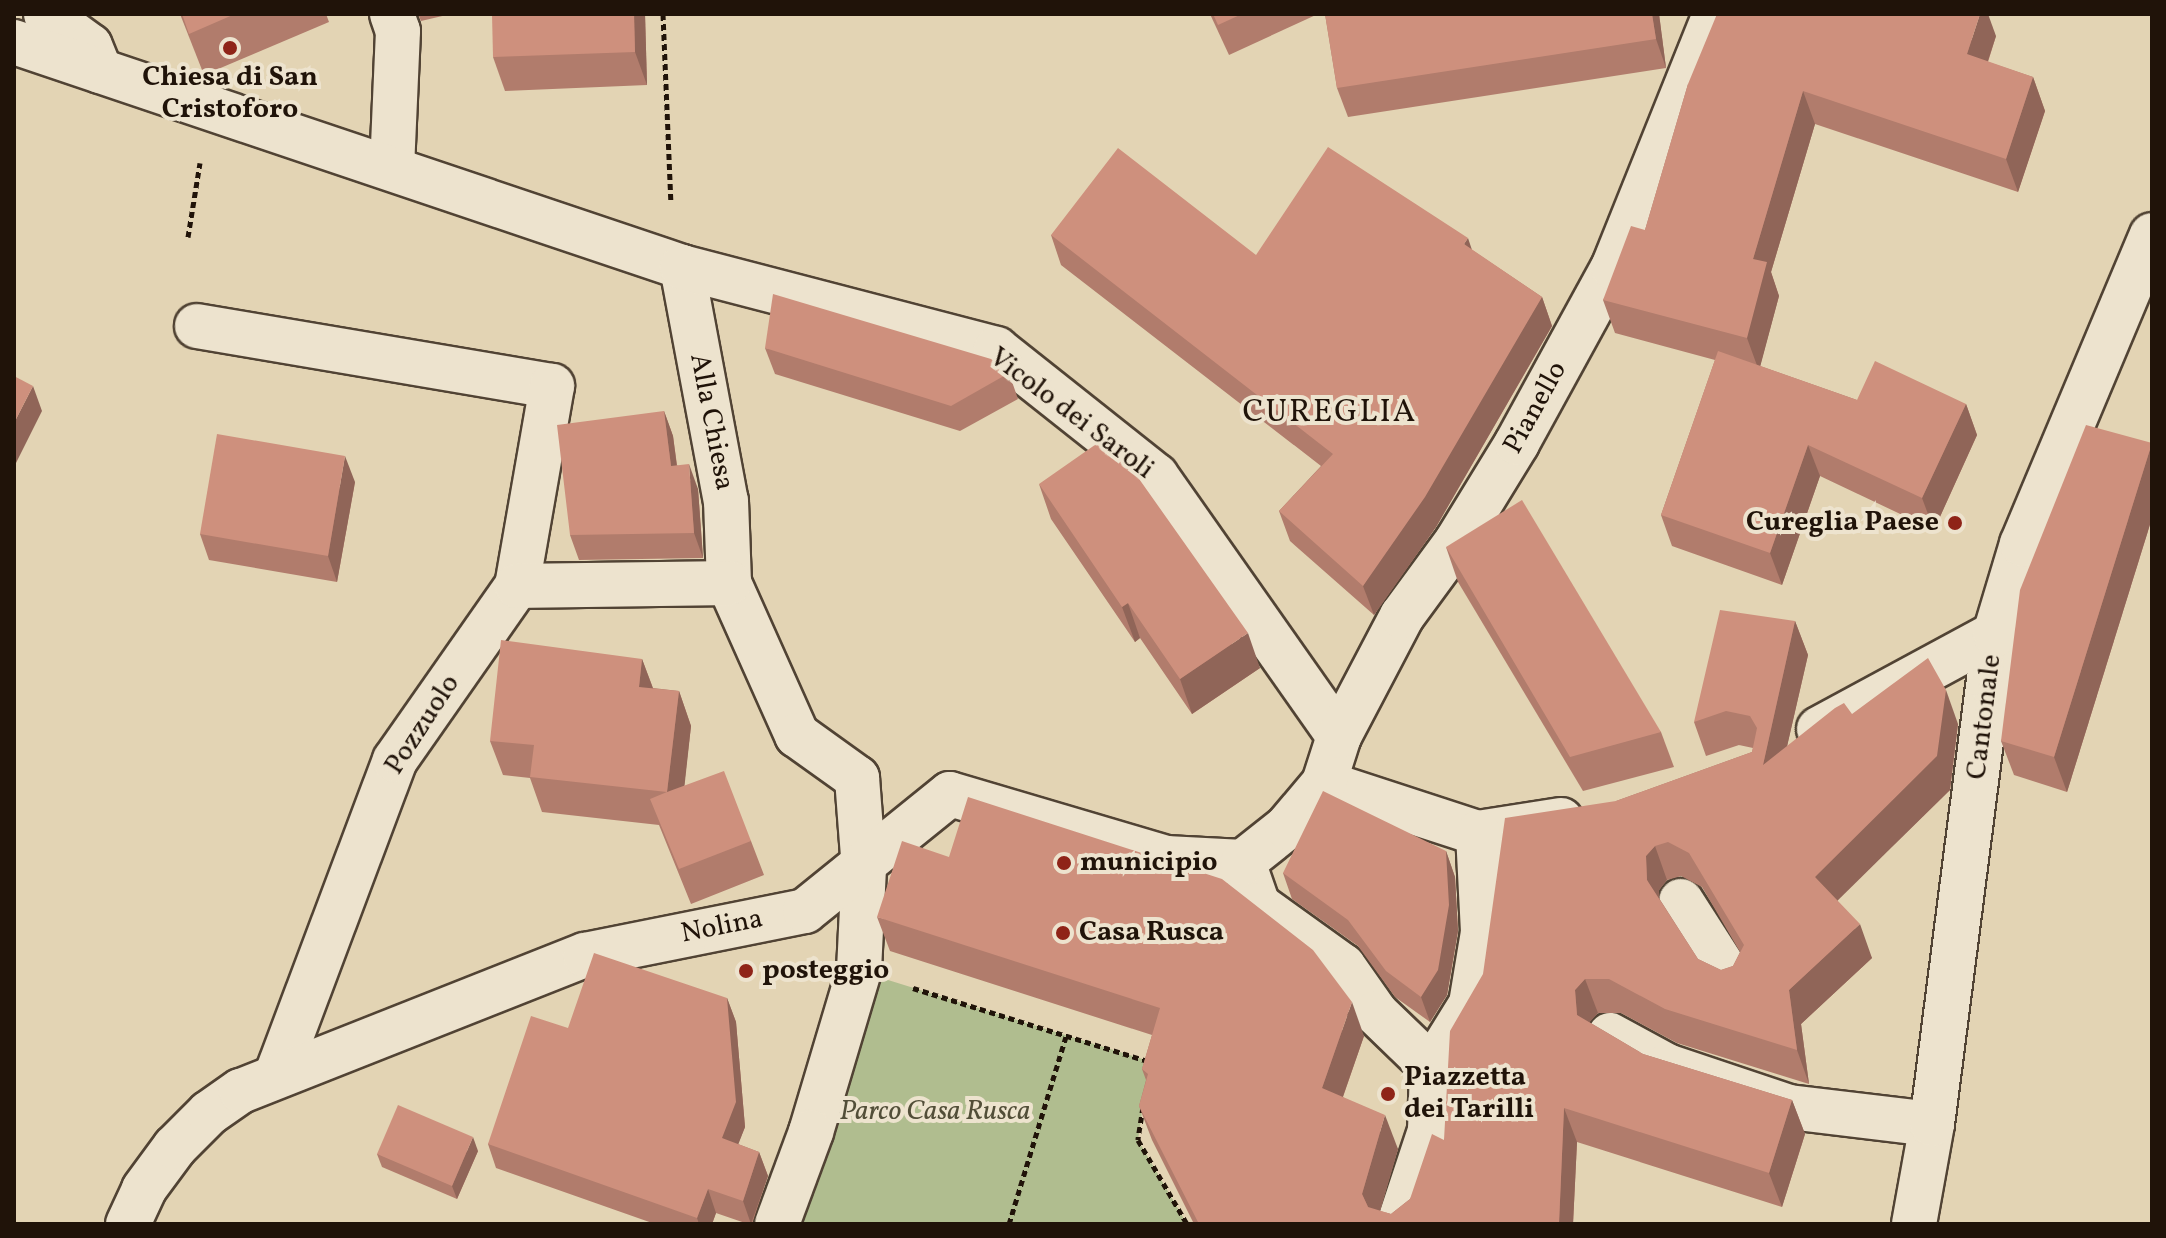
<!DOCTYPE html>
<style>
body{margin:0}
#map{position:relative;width:2166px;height:1238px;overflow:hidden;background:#e3d4b4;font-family:Vollkorn,serif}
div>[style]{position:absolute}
.green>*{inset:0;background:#b0bd8f}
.path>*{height:5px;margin-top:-2.5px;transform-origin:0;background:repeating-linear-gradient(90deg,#201309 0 6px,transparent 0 10px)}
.roads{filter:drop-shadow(2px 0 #514334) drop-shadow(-2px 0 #514334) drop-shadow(0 2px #514334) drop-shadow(0 -2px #514334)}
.minor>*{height:44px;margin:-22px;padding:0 22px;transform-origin:22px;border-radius:22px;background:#ede3ce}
.wall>*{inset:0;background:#b17c6c}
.shaded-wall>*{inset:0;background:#906558}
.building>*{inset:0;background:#ce907d}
.dots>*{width:22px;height:22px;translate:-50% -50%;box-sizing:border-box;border:4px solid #ede3ce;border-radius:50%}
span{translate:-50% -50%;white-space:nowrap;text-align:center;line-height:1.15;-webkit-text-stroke:8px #ede3ce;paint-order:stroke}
.poi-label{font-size:28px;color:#201309;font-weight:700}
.right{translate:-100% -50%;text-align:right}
.left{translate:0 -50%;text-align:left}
.street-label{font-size:28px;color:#201309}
.park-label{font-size:28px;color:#524e38;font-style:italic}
.quarter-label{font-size:32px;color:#201309;letter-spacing:2px}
.frame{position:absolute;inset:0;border:16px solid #201309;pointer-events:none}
</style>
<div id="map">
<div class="green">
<i style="clip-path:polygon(859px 971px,1149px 1061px,1138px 1140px,1187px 1224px,777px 1224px)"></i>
</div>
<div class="path">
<i style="left:663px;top:14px;width:189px;rotate:87.6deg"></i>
<i style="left:188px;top:237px;width:75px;rotate:-80.8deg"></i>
<i style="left:913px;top:988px;width:246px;rotate:17.3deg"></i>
<i style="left:1143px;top:1107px;width:33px;rotate:99deg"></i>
<i style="left:1138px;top:1140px;width:97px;rotate:59.7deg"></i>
<i style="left:1009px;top:1224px;width:196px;rotate:-73.1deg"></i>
</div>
<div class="roads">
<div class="minor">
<i style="left:46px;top:14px;width:54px;rotate:36deg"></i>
<i style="left:90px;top:46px;width:27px;rotate:68deg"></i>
<i style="left:392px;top:14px;width:18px;rotate:71deg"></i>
<i style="left:398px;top:31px;width:137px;rotate:92.5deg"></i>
<i style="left:14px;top:42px;width:705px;rotate:18.61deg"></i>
<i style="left:682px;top:267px;width:238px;rotate:79.4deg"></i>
<i style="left:726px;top:501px;width:82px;rotate:87.9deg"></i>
<i style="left:729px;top:583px;width:167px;rotate:65.9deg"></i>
<i style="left:797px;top:735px;width:74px;rotate:35.6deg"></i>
<i style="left:857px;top:778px;width:90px;rotate:85.6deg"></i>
<i style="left:864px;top:868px;width:103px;rotate:92.8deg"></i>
<i style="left:859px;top:971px;width:168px;rotate:106.6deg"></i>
<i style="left:811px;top:1132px;width:98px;rotate:110.3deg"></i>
<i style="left:682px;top:267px;width:325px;rotate:14.6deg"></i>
<i style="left:996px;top:349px;width:204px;rotate:38.4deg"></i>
<i style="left:1156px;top:476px;width:318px;rotate:54.9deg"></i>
<i style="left:197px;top:326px;width:360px;rotate:9.6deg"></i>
<i style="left:552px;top:386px;width:203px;rotate:99.9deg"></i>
<i style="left:1819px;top:729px;width:200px;rotate:-28.4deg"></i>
<i style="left:1324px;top:783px;width:162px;rotate:18deg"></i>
<i style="left:1478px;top:833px;width:84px;rotate:-8.9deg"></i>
<i style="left:1243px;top:862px;width:46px;rotate:70.8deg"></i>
<i style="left:1258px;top:905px;width:105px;rotate:35.7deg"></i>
<i style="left:1343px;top:966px;width:57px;rotate:54.9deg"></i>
<i style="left:1376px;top:1013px;width:78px;rotate:44deg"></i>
<i style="left:1681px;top:901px;width:93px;rotate:57.3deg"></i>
<i style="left:1610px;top:1035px;width:65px;rotate:28.5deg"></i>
<i style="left:1667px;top:1066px;width:129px;rotate:18.6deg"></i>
<i style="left:1789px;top:1107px;width:144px;rotate:6.8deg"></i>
<i style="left:277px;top:1074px;width:335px;rotate:-69.4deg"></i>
<i style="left:395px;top:760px;width:213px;rotate:-55deg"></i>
<i style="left:517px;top:586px;width:212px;rotate:-0.8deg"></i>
<i style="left:128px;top:1224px;width:38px;rotate:-65deg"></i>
<i style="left:144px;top:1189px;width:52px;rotate:-53.6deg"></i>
<i style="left:175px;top:1147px;width:48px;rotate:-45deg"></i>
<i style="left:209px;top:1113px;width:39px;rotate:-35deg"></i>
<i style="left:241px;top:1091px;width:370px;rotate:-21.6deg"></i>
<i style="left:585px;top:955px;width:224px;rotate:-11.3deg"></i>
<i style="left:805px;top:911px;width:186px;rotate:-38.9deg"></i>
<i style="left:950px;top:794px;width:225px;rotate:16.5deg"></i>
<i style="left:1166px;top:858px;width:77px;rotate:3deg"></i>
<i style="left:1243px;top:862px;width:56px;rotate:-38.5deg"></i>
<i style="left:1287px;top:827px;width:57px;rotate:-49.9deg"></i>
<i style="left:1324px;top:783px;width:49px;rotate:-72.3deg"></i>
<i style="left:1339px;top:736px;width:136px;rotate:-62.3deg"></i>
<i style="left:1402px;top:616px;width:93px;rotate:-53.7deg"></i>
<i style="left:1457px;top:541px;width:115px;rotate:-58.5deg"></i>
<i style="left:1517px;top:443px;width:200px;rotate:-61.3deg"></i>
<i style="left:1613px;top:268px;width:274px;rotate:-68.1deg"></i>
<i style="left:1399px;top:1224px;width:98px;rotate:-71.6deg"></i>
<i style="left:1430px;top:1131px;width:64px;rotate:-88.2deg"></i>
<i style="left:1432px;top:1067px;width:74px;rotate:-58.2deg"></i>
<i style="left:1471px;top:1004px;width:73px;rotate:-80.5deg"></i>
<i style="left:1483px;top:932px;width:99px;rotate:-92.9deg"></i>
<i style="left:1914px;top:1224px;width:102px;rotate:-79.8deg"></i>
<i style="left:1932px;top:1124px;width:494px;rotate:-82.7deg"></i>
<i style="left:1995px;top:634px;width:94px;rotate:-73.3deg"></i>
<i style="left:2022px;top:544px;width:335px;rotate:-67.2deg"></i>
</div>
</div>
<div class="wall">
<i style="clip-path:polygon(180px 14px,326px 14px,329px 22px,204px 75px)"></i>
<i style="clip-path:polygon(418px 14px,451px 14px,421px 21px)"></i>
<i style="clip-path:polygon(645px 14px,647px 85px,505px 91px,493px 57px)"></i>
<i style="clip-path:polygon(1210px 14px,1318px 14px,1229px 55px)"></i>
<i style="clip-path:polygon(1325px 14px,1659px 14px,1666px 68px,1348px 117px,1337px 88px)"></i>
<i style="clip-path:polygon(1996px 36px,1988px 62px,2033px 77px,2045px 111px,2018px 192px,1815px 124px,1771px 272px,1779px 296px,1760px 366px,1857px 400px,1966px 404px,1977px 435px,1934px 530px,1820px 476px,1782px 585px,1672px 546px,1661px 515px,1715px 360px,1615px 333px,1603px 300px,1645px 230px,1688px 84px)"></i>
<i style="clip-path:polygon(1051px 235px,1256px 255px,1472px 250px,1542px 297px,1552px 326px,1436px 527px,1374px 615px,1290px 541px,1279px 511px,1321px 466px,1061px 265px)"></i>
<i style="clip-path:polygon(765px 348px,1009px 373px,1018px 399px,960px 431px,775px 374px)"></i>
<i style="clip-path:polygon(664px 411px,673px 436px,677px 465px,698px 489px,703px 558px,579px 560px,570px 535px)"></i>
<i style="clip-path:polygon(2152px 445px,2152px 518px,2067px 792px,2014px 775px,2001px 741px)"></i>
<i style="clip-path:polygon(355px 482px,337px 582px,209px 560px,200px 534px)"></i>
<i style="clip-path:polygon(1039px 484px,1260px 668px,1192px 714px,1140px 638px,1135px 642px,1051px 519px)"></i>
<i style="clip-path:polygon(1446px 547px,1661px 732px,1674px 767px,1583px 791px,1458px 582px)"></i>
<i style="clip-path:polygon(evenodd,1795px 621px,1808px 655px,1787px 746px,1852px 714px,1958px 724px,1950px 790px,1837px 900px,1872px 958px,1801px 1024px,1809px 1084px,1677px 1043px,1621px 1013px,1598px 1013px,1589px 1022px,1643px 1054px,1792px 1100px,1805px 1134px,1782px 1207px,1577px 1142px,1573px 1224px,1194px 1224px,1152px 1140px,1139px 1106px,1146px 1080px,1142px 1069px,1152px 1035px,890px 951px,877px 917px,1364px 1036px,1343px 1097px,1398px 1149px,1380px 1211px,1391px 1214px,1410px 1199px,1444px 1140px,1616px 801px,1752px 752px,1753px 748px,1739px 745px,1706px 756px,1694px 722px,1795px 621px,1681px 876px,1702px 887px,1740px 952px,1733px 966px,1721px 970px,1698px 959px,1659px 898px,1659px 890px,1667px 880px,1681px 876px)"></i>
<i style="clip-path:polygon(642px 659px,653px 688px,679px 691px,691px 726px,684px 786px,751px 841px,764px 875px,691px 904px,659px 825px,542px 812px,530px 778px,503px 775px,490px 741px)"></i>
<i style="clip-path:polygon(1446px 851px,1455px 877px,1458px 931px,1447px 995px,1430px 1022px,1395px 997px,1358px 946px,1292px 899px,1283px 873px)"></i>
<i style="clip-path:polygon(727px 998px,736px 1022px,745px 1127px,738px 1144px,759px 1152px,768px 1176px,752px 1224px,748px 1224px,716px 1213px,712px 1224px,655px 1224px,496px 1168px,488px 1144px,568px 1028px)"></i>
<i style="clip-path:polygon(478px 1151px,457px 1199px,382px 1167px,377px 1154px)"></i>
</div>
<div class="shaded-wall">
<i style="clip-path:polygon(634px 14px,645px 14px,647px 85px,635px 52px)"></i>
<i style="clip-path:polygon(1652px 14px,1659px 14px,1666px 68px,1656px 39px)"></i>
<i style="clip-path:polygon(1980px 14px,1988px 14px,1996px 36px,1979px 88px,1967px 54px)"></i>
<i style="clip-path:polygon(2033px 77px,2045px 111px,2018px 192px,2006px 159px)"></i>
<i style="clip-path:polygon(1803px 91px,1815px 124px,1771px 272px,1779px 296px,1759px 371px,1747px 338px,1753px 259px)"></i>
<i style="clip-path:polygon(1468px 238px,1478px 268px,1464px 244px)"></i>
<i style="clip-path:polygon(1542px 297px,1552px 326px,1436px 527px,1374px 615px,1363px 586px)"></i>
<i style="clip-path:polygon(33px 386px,42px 411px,14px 467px,14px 423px)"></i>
<i style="clip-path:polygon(1966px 404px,1977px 435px,1934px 530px,1922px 498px)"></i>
<i style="clip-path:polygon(664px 411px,673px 436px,680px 491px,671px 466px)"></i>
<i style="clip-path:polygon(2152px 443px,2152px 518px,2067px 792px,2054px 757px)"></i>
<i style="clip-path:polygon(1808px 445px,1820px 476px,1782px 585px,1770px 553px)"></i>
<i style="clip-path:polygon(345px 456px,355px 482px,337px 582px,328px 556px)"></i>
<i style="clip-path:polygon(689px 464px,698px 489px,703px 558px,694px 533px)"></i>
<i style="clip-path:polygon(1128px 603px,1140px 638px,1135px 642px,1122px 607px)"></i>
<i style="clip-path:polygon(1795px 621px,1808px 655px,1775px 799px,1763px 765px)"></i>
<i style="clip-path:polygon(1248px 633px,1260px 668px,1192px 714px,1180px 679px)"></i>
<i style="clip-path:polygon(642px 659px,655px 694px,639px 687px)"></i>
<i style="clip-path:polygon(1946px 690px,1958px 724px,1950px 790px,1827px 911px,1815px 877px)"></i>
<i style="clip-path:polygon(679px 691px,691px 726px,680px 827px,667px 792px)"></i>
<i style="clip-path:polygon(1655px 846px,1667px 880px,1659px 890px,1660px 914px,1647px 880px,1646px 856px)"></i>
<i style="clip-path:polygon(1446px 851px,1455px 877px,1458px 931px,1447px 995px,1430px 1022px,1421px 997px)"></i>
<i style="clip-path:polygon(1860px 924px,1872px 958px,1801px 1024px,1809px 1084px,1797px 1050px,1789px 990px)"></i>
<i style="clip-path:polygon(1585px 979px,1598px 1013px,1588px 1024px,1577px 1015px,1575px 990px)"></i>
<i style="clip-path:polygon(727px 998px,736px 1022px,745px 1127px,731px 1163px,722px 1138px)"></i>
<i style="clip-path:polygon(1352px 1002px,1364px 1036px,1334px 1122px,1322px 1088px)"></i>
<i style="clip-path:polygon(1792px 1100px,1805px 1134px,1782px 1207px,1769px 1173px)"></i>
<i style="clip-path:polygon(1564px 1108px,1577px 1142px,1573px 1224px,1559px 1224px)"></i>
<i style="clip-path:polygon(1385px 1115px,1398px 1149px,1376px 1224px,1362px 1194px)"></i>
<i style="clip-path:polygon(473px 1137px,478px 1151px,457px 1199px,452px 1186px)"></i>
<i style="clip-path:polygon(759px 1152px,768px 1176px,751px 1224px,743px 1201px)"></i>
<i style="clip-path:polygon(708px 1189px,716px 1213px,712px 1224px,699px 1224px,697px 1218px)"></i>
</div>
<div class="building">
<i style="clip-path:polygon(182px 14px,235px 14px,189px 34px)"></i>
<i style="clip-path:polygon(492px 14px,634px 14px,635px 52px,493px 57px)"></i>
<i style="clip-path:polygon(1213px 14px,1242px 14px,1218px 25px)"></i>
<i style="clip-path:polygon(1325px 14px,1652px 14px,1656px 39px,1337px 88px)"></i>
<i style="clip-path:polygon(1717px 14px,1980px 14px,1967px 54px,2033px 77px,2006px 159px,1803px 91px,1753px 259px,1767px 262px,1747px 338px,1603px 300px,1631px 226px,1645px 230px,1688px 84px)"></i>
<i style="clip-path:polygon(1328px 147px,1468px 238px,1464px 244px,1542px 297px,1425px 497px,1363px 586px,1279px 511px,1333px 454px,1051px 235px,1118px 148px,1256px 255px)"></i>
<i style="clip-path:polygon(773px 294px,991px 359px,1009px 373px,951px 406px,765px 348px)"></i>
<i style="clip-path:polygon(1718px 351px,1857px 400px,1875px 361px,1966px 404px,1922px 498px,1808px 445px,1770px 553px,1661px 515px)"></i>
<i style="clip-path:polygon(14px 376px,33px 386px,14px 423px)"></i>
<i style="clip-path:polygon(664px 411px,671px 466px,689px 464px,694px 533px,570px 535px,557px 425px)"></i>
<i style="clip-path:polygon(2086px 425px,2152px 443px,2054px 757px,2001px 741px,2020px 590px)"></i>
<i style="clip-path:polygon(217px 434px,345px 456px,328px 556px,200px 534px)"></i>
<i style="clip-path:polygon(1102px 440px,1125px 459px,1248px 633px,1180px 679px,1128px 603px,1122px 607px,1039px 484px)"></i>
<i style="clip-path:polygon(1522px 500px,1661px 732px,1570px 757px,1446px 547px)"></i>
<i style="clip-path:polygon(evenodd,1720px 610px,1795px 621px,1763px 765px,1835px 708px,1844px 703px,1852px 714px,1928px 658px,1946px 690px,1937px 756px,1815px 877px,1860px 924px,1789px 990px,1797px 1050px,1665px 1009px,1609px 979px,1585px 979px,1575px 990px,1577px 1015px,1643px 1054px,1792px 1100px,1769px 1173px,1564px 1108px,1559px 1224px,1199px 1224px,1139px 1106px,1148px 1074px,1142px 1069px,1160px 1008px,877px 917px,902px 841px,949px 857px,968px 797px,1222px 879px,1313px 950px,1352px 1002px,1322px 1088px,1385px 1115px,1362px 1194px,1368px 1207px,1391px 1214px,1410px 1199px,1432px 1134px,1444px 1140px,1450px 1031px,1483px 974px,1505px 818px,1616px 801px,1752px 752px,1757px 728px,1750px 716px,1726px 711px,1694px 722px,1720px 610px,1668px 842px,1689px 853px,1744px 945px,1733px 966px,1721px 970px,1698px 959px,1647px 880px,1646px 856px,1655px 846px,1668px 842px)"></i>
<i style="clip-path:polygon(501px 640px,642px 659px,639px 687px,679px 691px,667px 792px,724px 771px,751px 841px,679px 869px,650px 799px,667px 792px,530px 777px,534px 745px,490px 741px)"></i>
<i style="clip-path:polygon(1323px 791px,1446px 851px,1449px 905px,1438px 970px,1421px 997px,1386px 971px,1348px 920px,1283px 873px)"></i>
<i style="clip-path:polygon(594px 953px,727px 998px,736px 1102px,722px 1138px,759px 1152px,743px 1201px,708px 1189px,697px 1218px,488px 1144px,531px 1016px,568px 1028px)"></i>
<i style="clip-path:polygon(398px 1105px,473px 1137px,452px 1186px,377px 1154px)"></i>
</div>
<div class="dots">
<i style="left:230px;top:48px;background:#8f2418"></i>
<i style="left:1955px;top:523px;background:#8f2418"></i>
<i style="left:1064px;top:863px;background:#8f2418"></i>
<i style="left:1063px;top:933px;background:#8f2418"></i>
<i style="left:746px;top:971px;background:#8f2418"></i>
<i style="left:1388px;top:1094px;background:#8f2418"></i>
</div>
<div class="poi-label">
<span style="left:230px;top:94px">Chiesa di San<br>Cristoforo</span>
<span class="right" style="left:1939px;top:523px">Cureglia Paese</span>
<span class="left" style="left:1080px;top:863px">municipio</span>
<span class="left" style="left:1079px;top:933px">Casa Rusca</span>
<span class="left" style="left:762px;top:971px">posteggio</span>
<span class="left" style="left:1404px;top:1094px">Piazzetta<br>dei Tarilli</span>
</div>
<div class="street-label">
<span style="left:1536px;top:408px;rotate:-61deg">Pianello</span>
<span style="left:1071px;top:414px;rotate:37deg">Vicolo dei Saroli</span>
<span style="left:711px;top:422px;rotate:79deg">Alla Chiesa</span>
<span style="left:1985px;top:717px;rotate:-83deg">Cantonale</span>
<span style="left:423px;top:725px;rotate:-57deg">Pozzuolo</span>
<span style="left:722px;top:927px;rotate:-11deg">Nolina</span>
</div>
<div class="park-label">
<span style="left:935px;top:1112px">Parco Casa Rusca</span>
</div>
<div class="quarter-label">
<span style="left:1330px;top:413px">CUREGLIA</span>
</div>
<div class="frame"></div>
</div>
